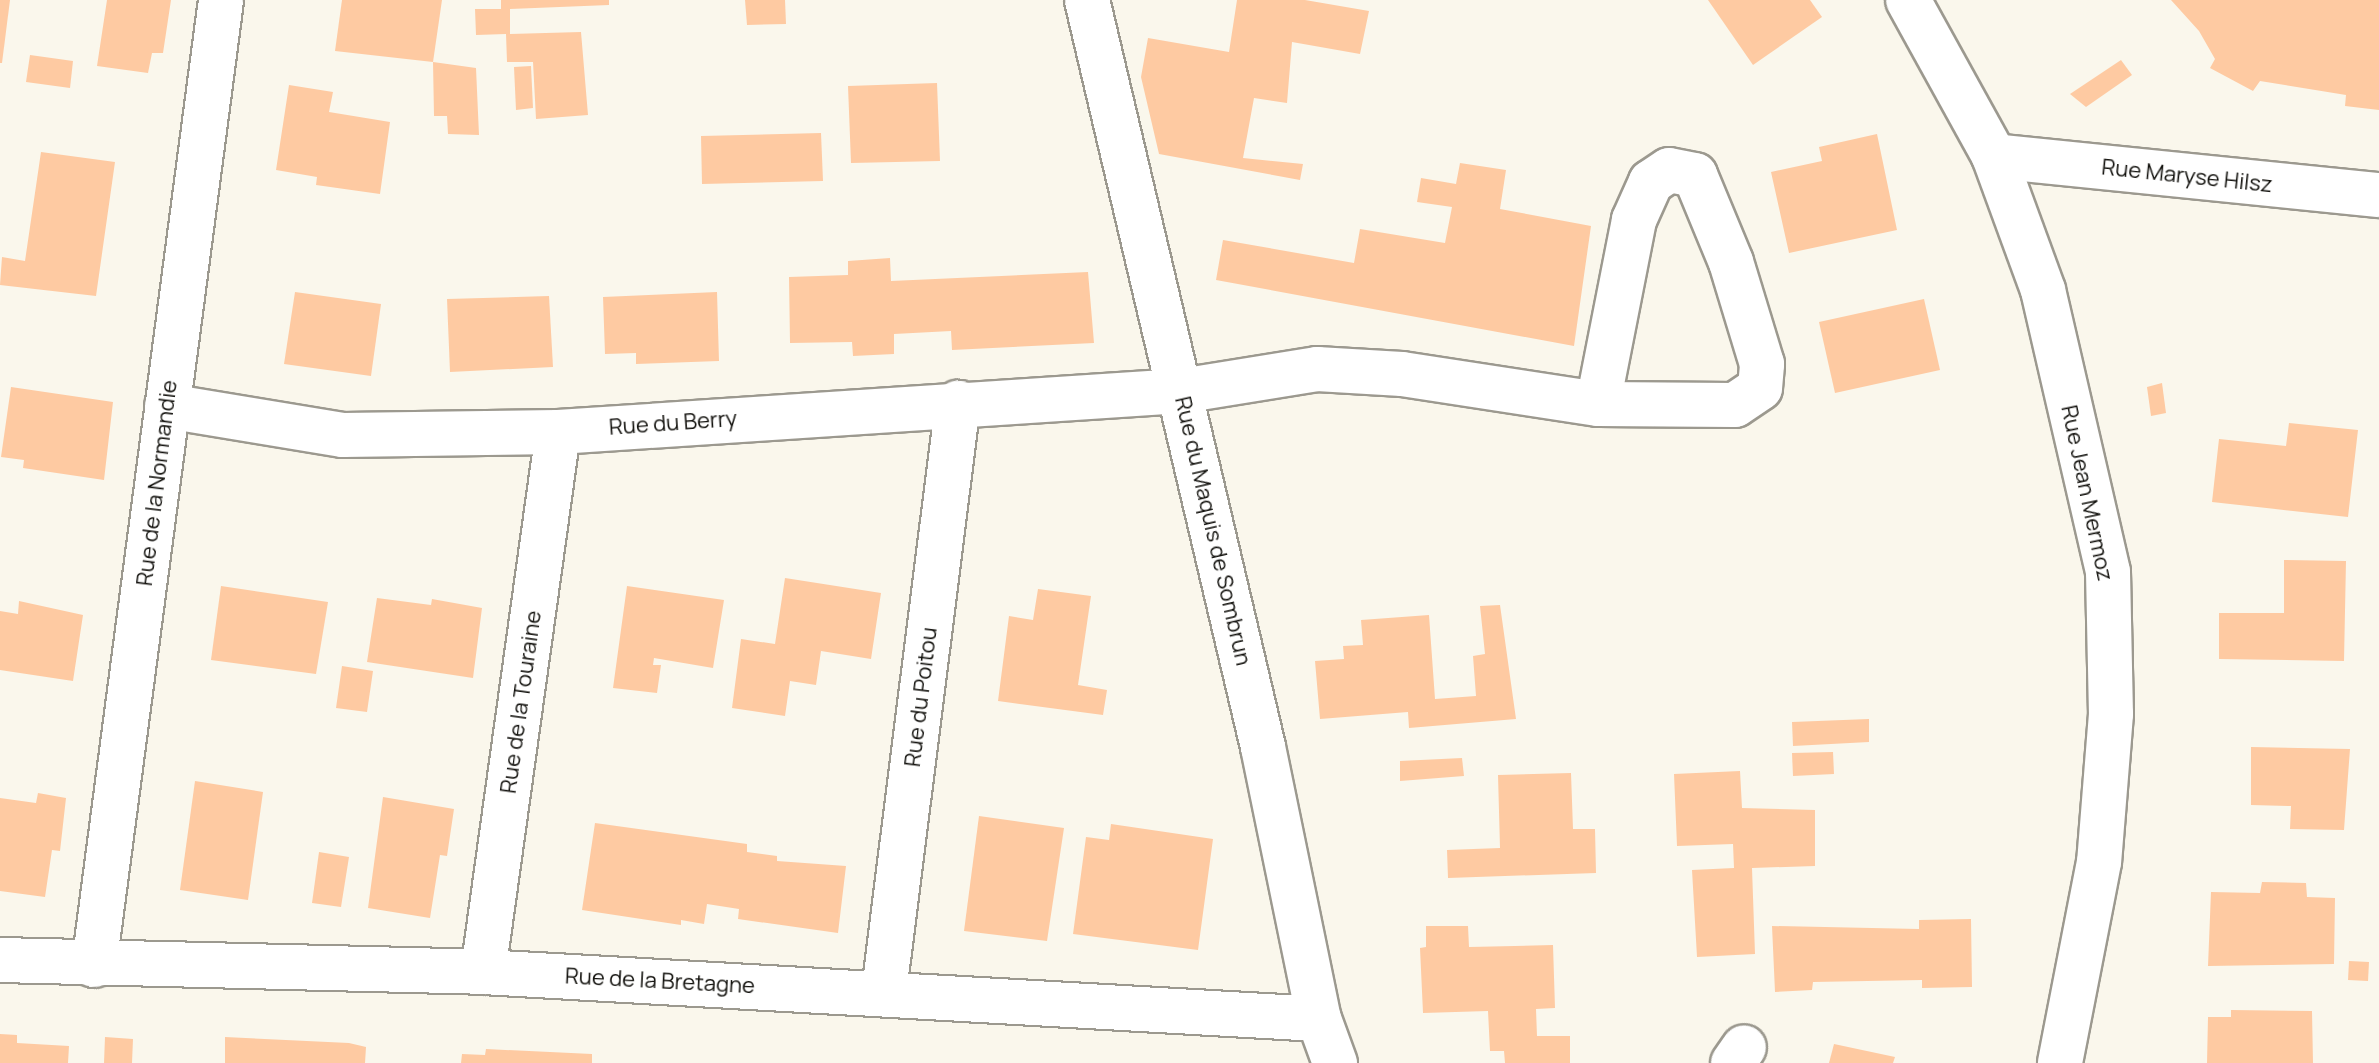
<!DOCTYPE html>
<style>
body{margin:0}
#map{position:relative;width:2379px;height:1063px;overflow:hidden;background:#faf7ec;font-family:Manrope,sans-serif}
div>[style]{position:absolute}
.building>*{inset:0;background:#fecaa2}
.roads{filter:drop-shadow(2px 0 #9c998f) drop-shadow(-2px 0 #9c998f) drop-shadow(0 2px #9c998f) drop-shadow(0 -2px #9c998f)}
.street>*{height:44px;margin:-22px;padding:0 22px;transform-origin:22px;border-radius:22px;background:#fff}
.secondary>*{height:44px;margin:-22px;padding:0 22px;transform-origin:22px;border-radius:22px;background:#fff}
span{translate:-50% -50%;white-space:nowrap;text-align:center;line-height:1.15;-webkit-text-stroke:6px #fff;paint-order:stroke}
.street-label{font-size:22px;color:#12110d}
</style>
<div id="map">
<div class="building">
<i style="clip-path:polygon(0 0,10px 0,2px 63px,0 63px)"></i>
<i style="clip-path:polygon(107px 0,171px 0,163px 53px,152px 53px,148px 73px,97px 66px)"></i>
<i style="clip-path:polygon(342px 0,442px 0,433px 62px,335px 51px)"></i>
<i style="clip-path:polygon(501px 0,609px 0,609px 5px,510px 9px,510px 34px,581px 32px,588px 115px,536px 119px,533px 62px,507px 62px,506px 34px,476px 35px,475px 9px,501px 9px)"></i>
<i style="clip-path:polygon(745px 0,785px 0,786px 24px,747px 25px)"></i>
<i style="clip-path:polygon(1237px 0,1305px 0,1369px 11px,1360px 54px,1292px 42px,1287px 103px,1254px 98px,1243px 158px,1303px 164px,1300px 180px,1159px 154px,1141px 77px,1148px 38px,1229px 52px)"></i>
<i style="clip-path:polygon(1708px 0,1810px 0,1822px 17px,1753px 65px)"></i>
<i style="clip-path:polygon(2171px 0,2379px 0,2379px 110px,2345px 106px,2346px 95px,2260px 81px,2253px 91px,2210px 68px,2215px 59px,2199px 31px)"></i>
<i style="clip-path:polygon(30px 55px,73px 61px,70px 88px,26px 82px)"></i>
<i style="clip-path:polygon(2121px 60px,2132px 75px,2086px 107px,2070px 94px)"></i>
<i style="clip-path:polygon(433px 62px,476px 68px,479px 135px,448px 134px,447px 116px,434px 116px)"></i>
<i style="clip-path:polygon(531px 66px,533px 108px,516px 110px,514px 67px)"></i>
<i style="clip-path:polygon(937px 83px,940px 161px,851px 163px,848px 86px)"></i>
<i style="clip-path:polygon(289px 85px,333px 92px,329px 112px,390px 122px,380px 194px,316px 185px,317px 177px,276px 170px)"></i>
<i style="clip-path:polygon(821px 133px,823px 181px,702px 184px,701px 136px)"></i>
<i style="clip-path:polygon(1877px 134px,1897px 230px,1789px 253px,1771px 172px,1822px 161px,1819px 147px)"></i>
<i style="clip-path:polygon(41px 152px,115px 162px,96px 296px,0 285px,2px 257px,25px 261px)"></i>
<i style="clip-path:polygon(1460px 163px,1506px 170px,1500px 209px,1591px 226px,1574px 346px,1216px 280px,1223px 240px,1354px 263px,1360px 229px,1445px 243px,1452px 207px,1417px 202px,1421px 178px,1456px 184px)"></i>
<i style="clip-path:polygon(890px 258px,891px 281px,1088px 272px,1094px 343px,952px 350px,951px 331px,894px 334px,894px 354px,853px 356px,852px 342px,790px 343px,789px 277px,848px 275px,848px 261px)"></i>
<i style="clip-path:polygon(295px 292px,381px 304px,371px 376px,284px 364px)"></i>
<i style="clip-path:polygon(717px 292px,719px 361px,636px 364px,636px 353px,605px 354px,603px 297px)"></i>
<i style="clip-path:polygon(549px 296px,553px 367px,450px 372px,447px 299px)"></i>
<i style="clip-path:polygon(1924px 299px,1940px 370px,1835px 393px,1819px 322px)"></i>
<i style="clip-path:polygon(2162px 383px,2166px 413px,2151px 416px,2147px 387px)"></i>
<i style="clip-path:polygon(11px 387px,113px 402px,104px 480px,23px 468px,24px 460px,1px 457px)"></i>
<i style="clip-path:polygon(2289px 423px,2358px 430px,2348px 517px,2212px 502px,2219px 439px,2286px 446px)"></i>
<i style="clip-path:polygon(2284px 560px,2346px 561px,2344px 661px,2219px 659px,2219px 613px,2284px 613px)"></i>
<i style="clip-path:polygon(785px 578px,881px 593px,871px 659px,821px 651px,816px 685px,790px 681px,785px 716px,732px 708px,741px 639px,775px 644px)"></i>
<i style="clip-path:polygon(221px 586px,328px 602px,316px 674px,211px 660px)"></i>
<i style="clip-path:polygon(627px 586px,724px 600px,713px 668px,654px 658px,653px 665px,661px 665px,657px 693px,613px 688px)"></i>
<i style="clip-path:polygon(1038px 589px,1091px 596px,1078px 685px,1107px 690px,1103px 715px,998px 701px,1009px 616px,1033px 620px)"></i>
<i style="clip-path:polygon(377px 598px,431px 605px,432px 599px,482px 608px,473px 678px,367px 662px)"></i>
<i style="clip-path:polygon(19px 601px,83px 615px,73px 681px,0 670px,0 611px,18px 614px)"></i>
<i style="clip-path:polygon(1500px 605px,1516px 719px,1409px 728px,1408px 712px,1320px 719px,1315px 661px,1344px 659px,1343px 646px,1363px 645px,1361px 620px,1429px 615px,1435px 699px,1476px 696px,1473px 656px,1485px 654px,1480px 606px)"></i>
<i style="clip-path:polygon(342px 666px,373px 671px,367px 712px,336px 708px)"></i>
<i style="clip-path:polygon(1869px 719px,1869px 742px,1793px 746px,1792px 722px)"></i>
<i style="clip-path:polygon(2251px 747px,2350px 749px,2344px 830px,2290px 829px,2291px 806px,2251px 805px)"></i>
<i style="clip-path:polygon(1833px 752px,1834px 774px,1793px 776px,1792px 753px)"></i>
<i style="clip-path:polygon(1462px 758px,1464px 776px,1400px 781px,1400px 761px)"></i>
<i style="clip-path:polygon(1740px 771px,1742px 808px,1815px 810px,1815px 866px,1752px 868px,1755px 954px,1697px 957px,1692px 870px,1734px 868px,1733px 844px,1677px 846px,1674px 774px)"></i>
<i style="clip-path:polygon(1571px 773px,1573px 829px,1595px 829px,1596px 873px,1448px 878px,1447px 850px,1500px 848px,1498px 775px)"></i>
<i style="clip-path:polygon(195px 781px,263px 792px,248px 900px,180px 890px)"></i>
<i style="clip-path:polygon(38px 793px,66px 798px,60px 851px,52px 850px,45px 897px,0 891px,0 798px,36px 803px)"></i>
<i style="clip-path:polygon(383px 797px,454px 809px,447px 856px,440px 855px,430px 918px,368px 908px)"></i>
<i style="clip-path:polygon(979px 816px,1064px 828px,1047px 941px,964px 931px)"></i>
<i style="clip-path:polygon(595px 823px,747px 844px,747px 852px,777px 856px,777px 861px,846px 866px,838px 933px,738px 919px,739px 909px,707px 904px,704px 924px,681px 920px,681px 925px,582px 910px)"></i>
<i style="clip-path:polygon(1111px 824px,1213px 839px,1198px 950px,1073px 934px,1086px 837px,1109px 840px)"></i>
<i style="clip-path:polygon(319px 852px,349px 857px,341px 907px,312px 903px)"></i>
<i style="clip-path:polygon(2262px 882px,2306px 883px,2307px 897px,2335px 898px,2334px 964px,2208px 966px,2211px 892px,2260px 893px)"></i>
<i style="clip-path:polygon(1971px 919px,1972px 987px,1922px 988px,1922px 980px,1813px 982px,1812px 990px,1775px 992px,1772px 926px,1919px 929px,1919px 920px)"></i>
<i style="clip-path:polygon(1426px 926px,1468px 926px,1469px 947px,1553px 945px,1555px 1008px,1536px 1009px,1537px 1036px,1570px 1036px,1570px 1063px,1505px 1063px,1504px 1051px,1490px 1051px,1488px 1011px,1423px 1013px,1420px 948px,1426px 947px)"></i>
<i style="clip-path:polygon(2349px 961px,2369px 962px,2368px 981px,2348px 980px)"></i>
<i style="clip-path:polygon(2231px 1010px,2312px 1011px,2313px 1063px,2207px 1063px,2208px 1017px,2231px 1017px)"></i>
<i style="clip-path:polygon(0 1034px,17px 1035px,17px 1043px,69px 1046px,68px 1063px,0 1063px)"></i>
<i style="clip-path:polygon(105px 1037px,133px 1039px,132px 1063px,104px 1063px)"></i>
<i style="clip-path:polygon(225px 1037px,349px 1043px,366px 1047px,365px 1063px,225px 1063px)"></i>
<i style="clip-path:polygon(1834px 1044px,1895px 1057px,1893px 1063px,1829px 1063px)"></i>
<i style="clip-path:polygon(486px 1049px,592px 1054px,592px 1063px,461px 1063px,462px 1054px,485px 1055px)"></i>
</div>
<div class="roads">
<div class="street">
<i style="left:1087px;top:0;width:767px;rotate:76.74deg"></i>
<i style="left:1263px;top:747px;width:278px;rotate:78.4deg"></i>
<i style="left:1319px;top:1019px;width:47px;rotate:70deg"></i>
<i style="left:1994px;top:156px;width:387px;rotate:5.8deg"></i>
<i style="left:167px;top:406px;width:178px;rotate:9.4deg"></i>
<i style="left:343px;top:435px;width:215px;rotate:-0.8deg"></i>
<i style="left:558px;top:432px;width:624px;rotate:-3.77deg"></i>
<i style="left:1181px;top:391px;width:138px;rotate:-9.2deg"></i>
<i style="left:1317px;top:369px;width:85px;rotate:3.4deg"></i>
<i style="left:1402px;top:374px;width:198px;rotate:8.7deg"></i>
<i style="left:1598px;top:404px;width:137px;rotate:0.4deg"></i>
<i style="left:1735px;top:405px;width:30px;rotate:-34deg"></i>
<i style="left:1760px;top:388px;width:24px;rotate:-85deg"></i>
<i style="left:1762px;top:364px;width:107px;rotate:-106.9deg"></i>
<i style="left:1731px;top:262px;width:94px;rotate:-112.5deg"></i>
<i style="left:1695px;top:175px;width:26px;rotate:-169deg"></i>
<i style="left:1669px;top:170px;width:22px;rotate:146deg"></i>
<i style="left:1651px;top:182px;width:42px;rotate:114.1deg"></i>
<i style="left:1634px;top:220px;width:187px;rotate:101.1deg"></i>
<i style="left:0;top:960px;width:483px;rotate:1.4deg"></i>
<i style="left:483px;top:972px;width:837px;rotate:3.22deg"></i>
<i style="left:94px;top:965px;width:973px;rotate:-82.5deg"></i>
<i style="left:483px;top:972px;width:545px;rotate:-82.09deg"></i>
<i style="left:884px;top:991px;width:593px;rotate:-82.83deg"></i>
<i style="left:1733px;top:1063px;width:19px;rotate:-55deg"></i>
</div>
<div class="secondary">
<i style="left:1908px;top:0;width:178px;rotate:61.1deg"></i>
<i style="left:1994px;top:156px;width:143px;rotate:69.9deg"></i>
<i style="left:2043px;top:290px;width:289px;rotate:77deg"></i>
<i style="left:2108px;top:572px;width:142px;rotate:88.8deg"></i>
<i style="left:2111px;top:714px;width:148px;rotate:94.6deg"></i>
<i style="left:2099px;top:862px;width:205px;rotate:101deg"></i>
</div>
</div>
<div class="street-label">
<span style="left:2187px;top:176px;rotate:6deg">Rue Maryse Hilsz</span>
<span style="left:673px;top:423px;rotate:-4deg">Rue du Berry</span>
<span style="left:157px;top:483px;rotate:-83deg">Rue de la Normandie</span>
<span style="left:2087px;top:493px;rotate:78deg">Rue Jean Mermoz</span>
<span style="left:1213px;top:531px;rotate:77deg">Rue du Maquis de Sombrun</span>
<span style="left:921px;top:697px;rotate:-83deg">Rue du Poitou</span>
<span style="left:521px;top:702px;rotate:-82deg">Rue de la Touraine</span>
<span style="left:660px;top:981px;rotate:3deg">Rue de la Bretagne</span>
</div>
</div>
